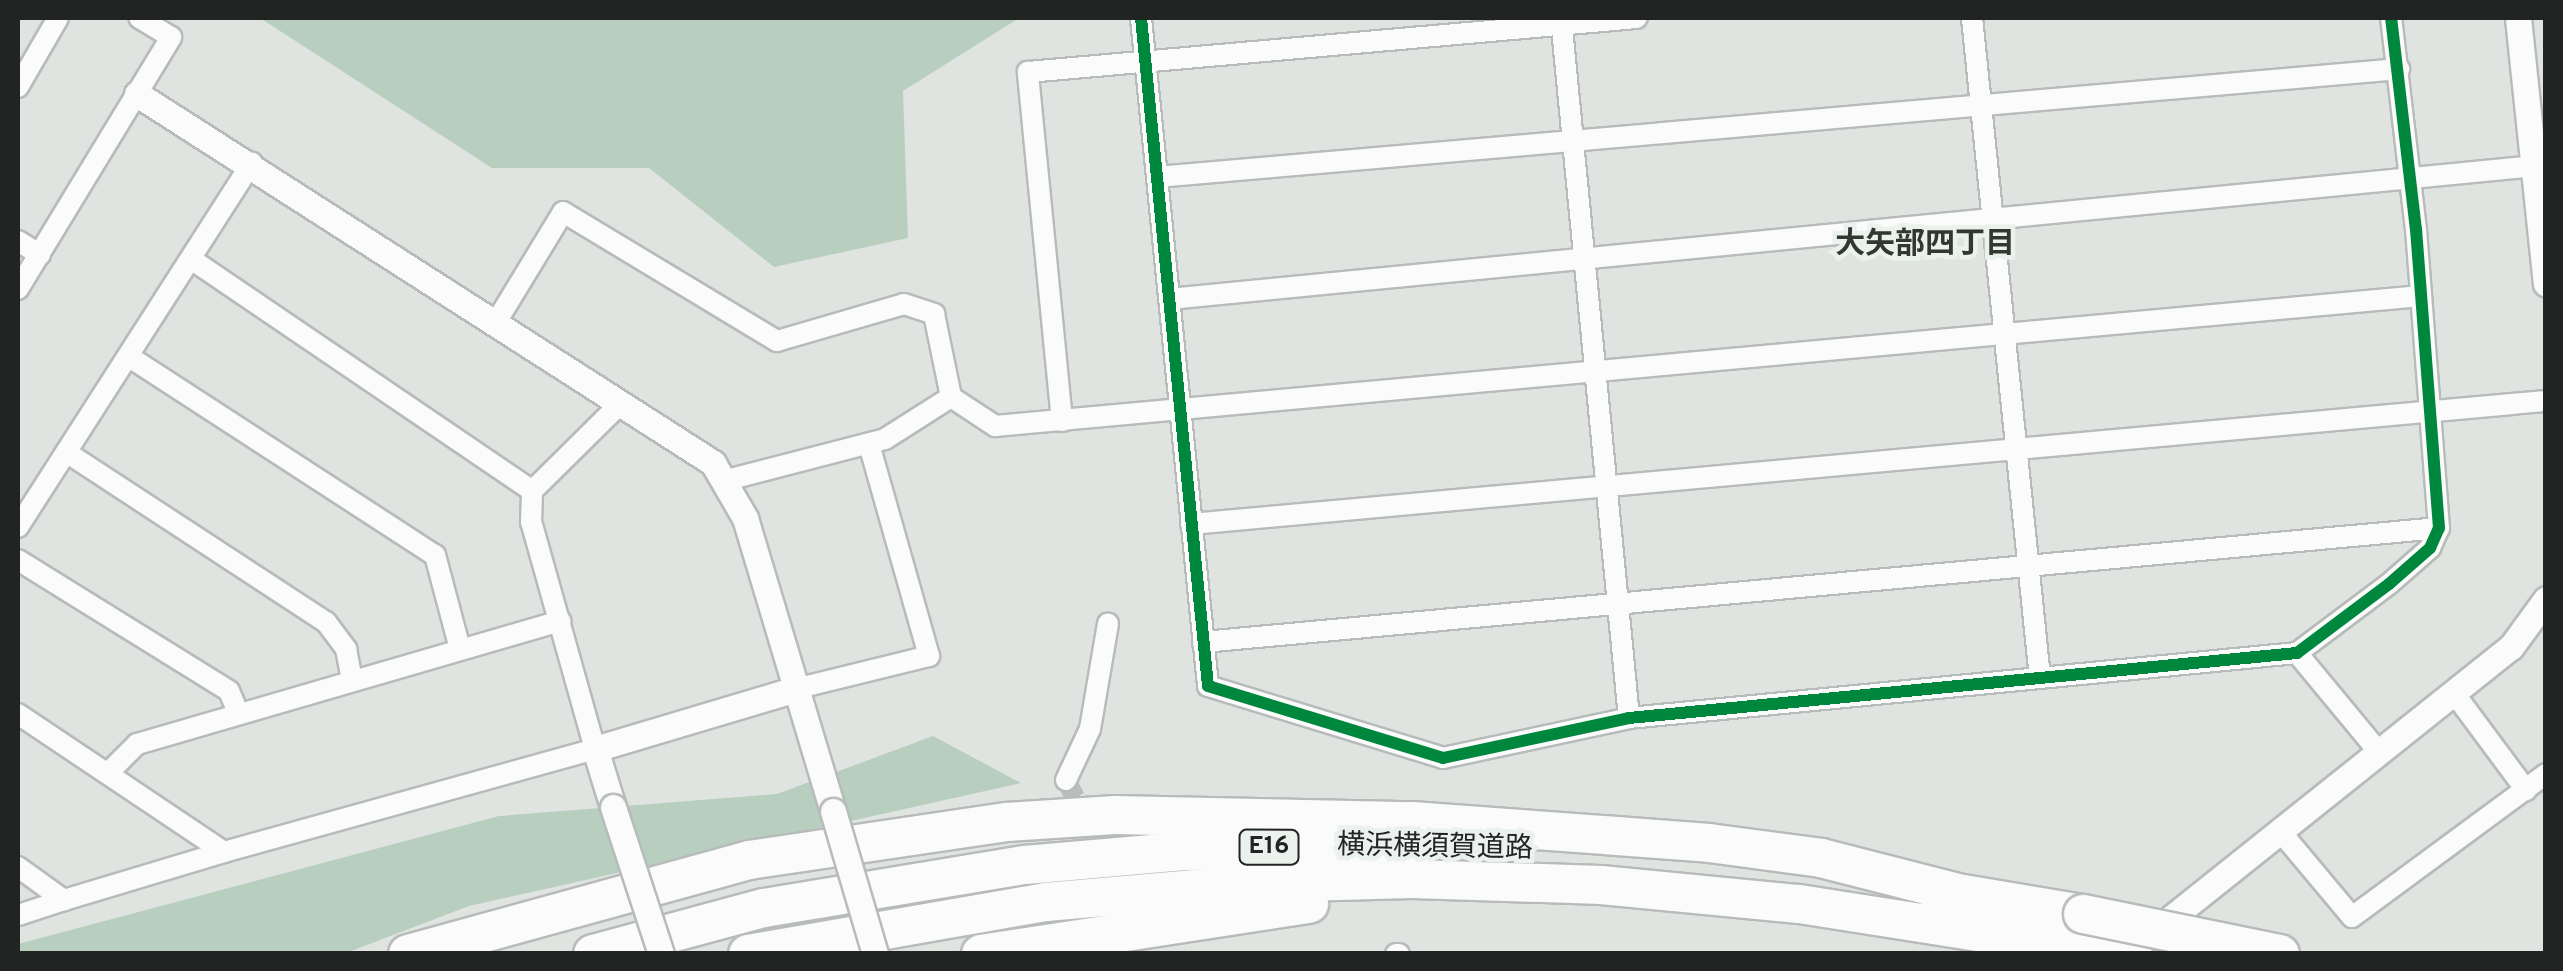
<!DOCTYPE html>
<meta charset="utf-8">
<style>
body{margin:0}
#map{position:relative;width:2563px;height:971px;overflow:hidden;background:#dfe4e1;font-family:Overpass,"Noto Sans JP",sans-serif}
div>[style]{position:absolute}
.green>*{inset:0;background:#b8cfbf}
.minor-tunnel>*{height:20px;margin-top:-10px;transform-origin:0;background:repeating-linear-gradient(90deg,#b9bebb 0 20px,transparent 0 30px)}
.roads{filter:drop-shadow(2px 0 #b7bbb9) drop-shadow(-2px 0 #b7bbb9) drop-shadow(0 2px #b7bbb9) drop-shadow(0 -2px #b7bbb9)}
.minor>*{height:20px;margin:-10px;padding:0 10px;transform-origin:10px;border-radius:10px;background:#fafbfa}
.tertiary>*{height:25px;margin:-12.5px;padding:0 12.5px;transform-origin:12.5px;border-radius:12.5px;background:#fafbfa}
.motorway>*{height:38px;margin:-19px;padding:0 19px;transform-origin:19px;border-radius:19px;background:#fafbfa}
.bridges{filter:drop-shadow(2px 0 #b7bbb9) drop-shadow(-2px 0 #b7bbb9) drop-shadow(0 2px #b7bbb9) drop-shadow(0 -2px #b7bbb9)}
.tertiary-bridge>*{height:25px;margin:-12.5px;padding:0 12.5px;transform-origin:12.5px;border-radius:12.5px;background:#fafbfa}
.motorway-bridge>*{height:38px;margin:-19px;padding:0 19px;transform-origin:19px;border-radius:19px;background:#fafbfa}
.cycleway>*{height:12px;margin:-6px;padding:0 6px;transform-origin:6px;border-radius:6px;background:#00873e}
span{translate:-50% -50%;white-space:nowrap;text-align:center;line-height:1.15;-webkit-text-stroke:9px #ebf2ed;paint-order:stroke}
.shield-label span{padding:2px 8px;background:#ebf2ed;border:2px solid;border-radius:8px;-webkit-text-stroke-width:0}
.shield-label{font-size:25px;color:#222423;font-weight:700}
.street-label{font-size:28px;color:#222423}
.neighbourhood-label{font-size:30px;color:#323733;font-weight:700}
.frame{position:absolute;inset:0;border:20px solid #222423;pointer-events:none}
</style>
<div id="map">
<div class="green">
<i style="clip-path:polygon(260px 18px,1019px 18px,903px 91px,908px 238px,774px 267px,649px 168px,492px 168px)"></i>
<i style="clip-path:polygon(933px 736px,1021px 783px,469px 906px,346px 953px,18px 954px,18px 944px,499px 816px,777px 794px)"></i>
</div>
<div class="minor-tunnel">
<i style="left:1066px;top:780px;width:136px;rotate:62.5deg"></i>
</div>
<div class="roads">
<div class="minor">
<i style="left:1141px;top:18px;width:671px;rotate:84.27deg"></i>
<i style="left:1208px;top:686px;width:246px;rotate:17deg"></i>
<i style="left:1443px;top:758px;width:190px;rotate:-12.1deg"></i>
<i style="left:1629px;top:718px;width:671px;rotate:-5.56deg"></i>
<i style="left:2297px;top:653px;width:115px;rotate:-36.9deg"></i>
<i style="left:2389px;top:584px;width:55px;rotate:-41.3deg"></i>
<i style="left:2430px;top:548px;width:22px;rotate:-66deg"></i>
<i style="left:2439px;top:528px;width:299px;rotate:-94.4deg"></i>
<i style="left:2416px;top:230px;width:213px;rotate:-96.7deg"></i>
<i style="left:1561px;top:18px;width:703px;rotate:84.45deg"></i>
<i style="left:1972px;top:18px;width:663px;rotate:84.12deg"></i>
<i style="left:18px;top:87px;width:80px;rotate:-59.9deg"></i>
<i style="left:1157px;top:177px;width:1247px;rotate:-4.97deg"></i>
<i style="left:18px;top:241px;width:26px;rotate:32deg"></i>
<i style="left:191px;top:259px;width:412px;rotate:34.2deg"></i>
<i style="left:18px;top:289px;width:295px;rotate:-58.7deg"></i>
<i style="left:171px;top:37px;width:37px;rotate:-149deg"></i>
<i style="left:1169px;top:299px;width:1383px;rotate:-5.56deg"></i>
<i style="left:498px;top:319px;width:125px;rotate:-58.7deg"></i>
<i style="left:563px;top:212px;width:250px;rotate:31.1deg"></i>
<i style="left:777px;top:341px;width:132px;rotate:-16.2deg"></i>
<i style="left:904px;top:304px;width:32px;rotate:18deg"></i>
<i style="left:934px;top:314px;width:85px;rotate:78.4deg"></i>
<i style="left:128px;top:356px;width:366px;rotate:33deg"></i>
<i style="left:435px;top:555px;width:97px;rotate:75.1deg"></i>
<i style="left:1062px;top:421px;width:351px;rotate:-95.6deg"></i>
<i style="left:1028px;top:72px;width:611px;rotate:-5.07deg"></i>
<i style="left:66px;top:452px;width:311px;rotate:33.2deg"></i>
<i style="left:326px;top:622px;width:34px;rotate:53deg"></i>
<i style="left:346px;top:649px;width:32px;rotate:79deg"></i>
<i style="left:727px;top:480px;width:163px;rotate:-14.5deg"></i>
<i style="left:885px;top:439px;width:78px;rotate:-32.5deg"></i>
<i style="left:951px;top:397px;width:53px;rotate:33.4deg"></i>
<i style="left:995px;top:426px;width:1432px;rotate:-5.21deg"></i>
<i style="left:1191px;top:524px;width:1361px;rotate:-5.19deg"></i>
<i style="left:18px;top:527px;width:433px;rotate:-57.3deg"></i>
<i style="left:18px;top:560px;width:248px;rotate:31.8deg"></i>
<i style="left:229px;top:691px;width:25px;rotate:67deg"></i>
<i style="left:1203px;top:642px;width:1241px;rotate:-5.27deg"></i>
<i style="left:2297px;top:653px;width:129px;rotate:50.4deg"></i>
<i style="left:799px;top:688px;width:134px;rotate:-13.8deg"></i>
<i style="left:929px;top:656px;width:220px;rotate:-105.8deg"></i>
<i style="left:2454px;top:693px;width:121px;rotate:53.4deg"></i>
<i style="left:18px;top:714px;width:248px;rotate:33.8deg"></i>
<i style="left:224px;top:852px;width:385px;rotate:-15.5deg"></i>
<i style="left:595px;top:749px;width:236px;rotate:-105.7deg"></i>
<i style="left:531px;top:522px;width:31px;rotate:-88deg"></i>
<i style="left:532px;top:491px;width:124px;rotate:-44.7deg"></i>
<i style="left:109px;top:772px;width:40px;rotate:-45deg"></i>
<i style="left:137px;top:744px;width:441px;rotate:-16.2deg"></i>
<i style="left:1066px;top:780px;width:56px;rotate:-64.8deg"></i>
<i style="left:1090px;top:729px;width:107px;rotate:-80.3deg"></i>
<i style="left:2280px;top:831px;width:112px;rotate:50.1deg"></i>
<i style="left:2352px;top:917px;width:241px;rotate:-36.4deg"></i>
<i style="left:18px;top:867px;width:57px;rotate:35.7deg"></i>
<i style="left:64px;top:900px;width:48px;rotate:161.9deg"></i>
<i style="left:64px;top:900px;width:167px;rotate:-16.7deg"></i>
<i style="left:1396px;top:954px;width:3px"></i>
</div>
<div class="tertiary">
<i style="left:2518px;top:18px;width:267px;rotate:84deg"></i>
<i style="left:137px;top:94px;width:684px;rotate:32.64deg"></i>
<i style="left:713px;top:463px;width:64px;rotate:59.8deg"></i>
<i style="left:745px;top:518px;width:306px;rotate:73.3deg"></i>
<i style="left:613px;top:807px;width:61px;rotate:-107.2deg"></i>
<i style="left:595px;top:749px;width:213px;rotate:-16.6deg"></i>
<i style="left:2126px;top:954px;width:492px;rotate:-38.6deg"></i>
<i style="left:2511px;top:647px;width:59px;rotate:-53.9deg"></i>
</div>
<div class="motorway">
<i style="left:1933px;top:889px;width:152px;rotate:9.5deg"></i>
<i style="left:408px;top:954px;width:354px;rotate:-15.4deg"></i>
<i style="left:749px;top:860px;width:261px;rotate:-8.4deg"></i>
<i style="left:1007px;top:822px;width:108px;rotate:-3.7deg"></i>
<i style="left:1115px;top:815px;width:297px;rotate:1.2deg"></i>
<i style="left:1412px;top:821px;width:298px;rotate:4.2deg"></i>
<i style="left:1709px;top:843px;width:113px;rotate:7.6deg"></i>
<i style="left:1821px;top:858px;width:137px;rotate:14.3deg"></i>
<i style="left:593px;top:954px;width:177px;rotate:-15.1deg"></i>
<i style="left:764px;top:908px;width:265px;rotate:-9.4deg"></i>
<i style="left:1025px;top:865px;width:162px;rotate:-5deg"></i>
<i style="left:1186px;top:851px;width:234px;rotate:-1deg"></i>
<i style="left:748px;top:954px;width:303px;rotate:-9.9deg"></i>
<i style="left:1046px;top:902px;width:219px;rotate:-5deg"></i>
<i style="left:1264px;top:883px;width:148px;rotate:-1.5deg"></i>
<i style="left:1412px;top:879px;width:189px;rotate:1.8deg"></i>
<i style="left:1601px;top:885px;width:199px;rotate:5.5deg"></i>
<i style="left:1799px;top:904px;width:322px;rotate:8.9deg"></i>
<i style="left:981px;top:954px;width:332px;rotate:-8.7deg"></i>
</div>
</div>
<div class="bridges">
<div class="tertiary-bridge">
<i style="left:613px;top:807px;width:155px;rotate:71.9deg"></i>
<i style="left:833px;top:811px;width:149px;rotate:73.6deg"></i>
</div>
<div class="motorway-bridge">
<i style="left:2083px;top:914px;width:201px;rotate:11.5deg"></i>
</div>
</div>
<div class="cycleway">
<i style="left:1141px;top:18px;width:671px;rotate:84.27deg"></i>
<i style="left:1208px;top:686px;width:246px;rotate:17deg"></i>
<i style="left:1443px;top:758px;width:190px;rotate:-12.1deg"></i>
<i style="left:1629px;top:718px;width:671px;rotate:-5.56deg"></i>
<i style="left:2297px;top:653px;width:115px;rotate:-36.9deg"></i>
<i style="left:2389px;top:584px;width:55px;rotate:-41.3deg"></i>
<i style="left:2430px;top:548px;width:22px;rotate:-66deg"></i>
<i style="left:2439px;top:528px;width:299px;rotate:-94.4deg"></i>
<i style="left:2416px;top:230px;width:213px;rotate:-96.7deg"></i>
</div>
<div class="shield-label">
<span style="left:1269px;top:847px">E16</span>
</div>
<div class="street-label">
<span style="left:1435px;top:848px;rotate:1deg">横浜横須賀道路</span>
</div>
<div class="neighbourhood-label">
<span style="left:1925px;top:246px">大矢部四丁目</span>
</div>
<div class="frame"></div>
</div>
